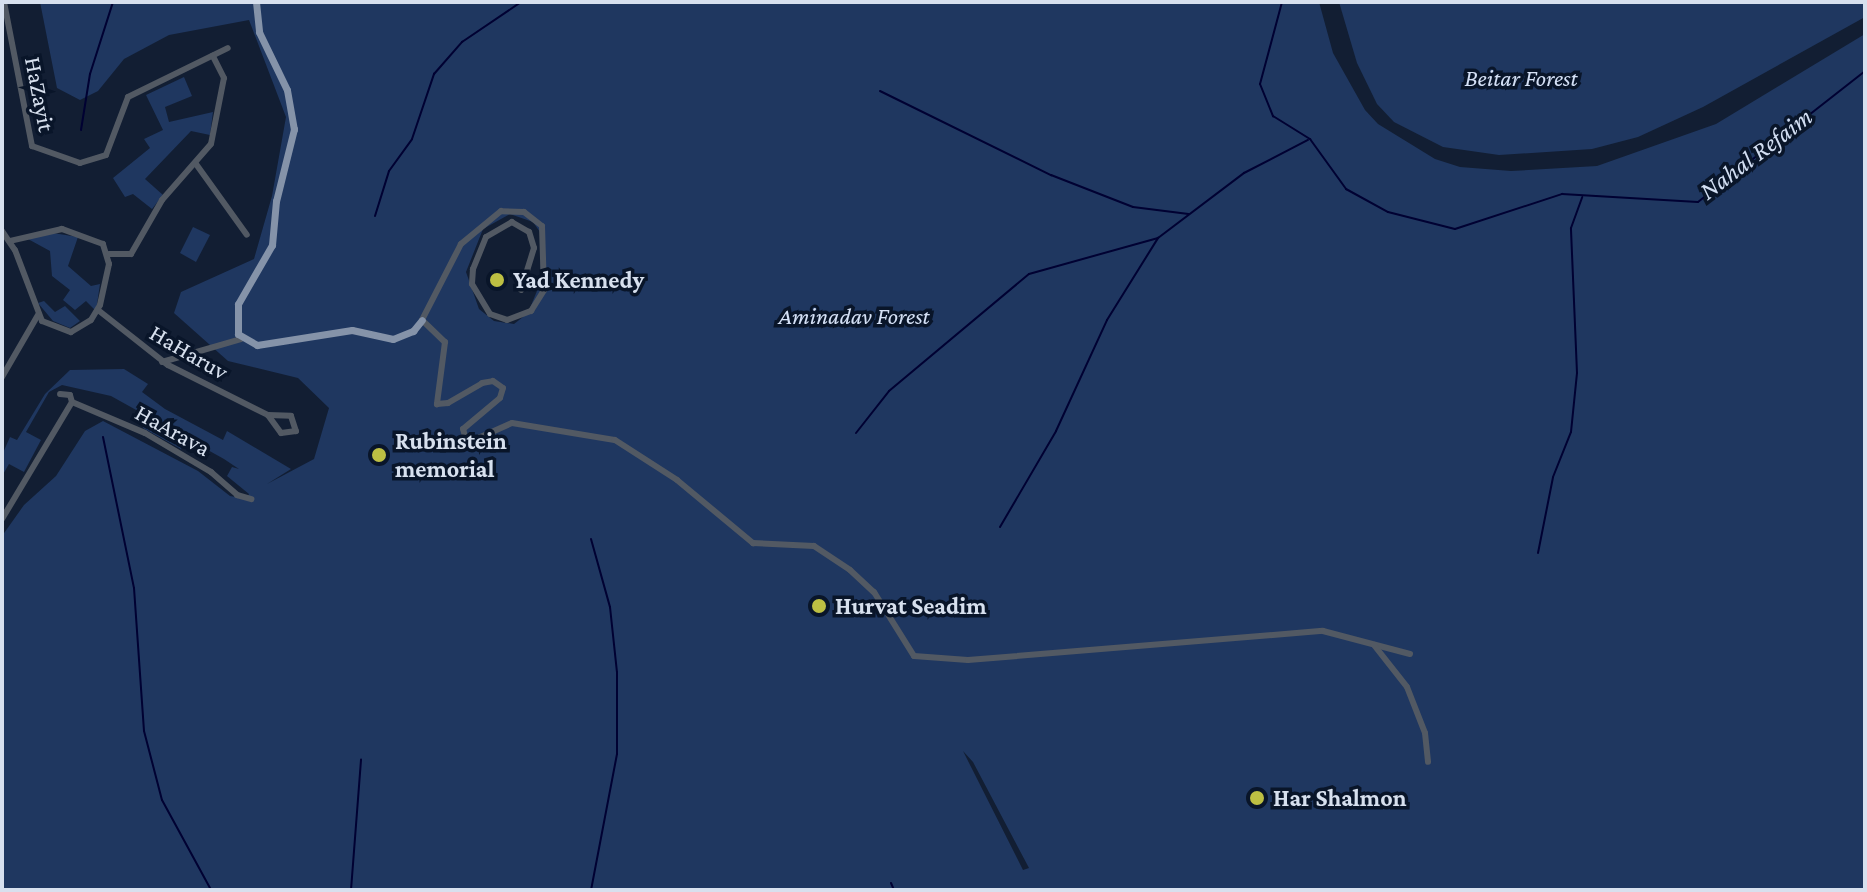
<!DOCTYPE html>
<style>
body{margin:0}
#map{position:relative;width:1867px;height:892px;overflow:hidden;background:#121e33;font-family:"Crimson Pro",serif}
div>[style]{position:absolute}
.green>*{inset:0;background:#1f3760}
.stream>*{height:2px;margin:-1px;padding:0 1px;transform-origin:1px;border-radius:1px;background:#000132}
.minor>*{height:6px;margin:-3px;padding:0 3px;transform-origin:3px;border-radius:3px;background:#525963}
.major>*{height:7px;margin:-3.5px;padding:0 3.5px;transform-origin:3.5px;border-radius:3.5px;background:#8593a9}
.dots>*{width:22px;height:22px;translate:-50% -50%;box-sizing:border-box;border:4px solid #091529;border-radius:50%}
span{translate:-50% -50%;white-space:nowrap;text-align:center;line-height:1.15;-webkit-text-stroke:7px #091529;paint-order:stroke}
.park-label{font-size:24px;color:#d5e1f6;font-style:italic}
.street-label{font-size:24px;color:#d7e0ee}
.poi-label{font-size:24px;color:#d7e0ee;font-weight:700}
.left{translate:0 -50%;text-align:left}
.water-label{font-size:26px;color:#d2def2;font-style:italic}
.frame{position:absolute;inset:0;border:4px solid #d7e0ee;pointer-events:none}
</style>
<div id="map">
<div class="green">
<i style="clip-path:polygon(evenodd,40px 2px,1319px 2px,1333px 53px,1365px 110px,1378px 124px,1435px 159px,1460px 167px,1511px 171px,1597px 166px,1716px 124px,1865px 34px,1865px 890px,2px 890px,2px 536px,24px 505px,56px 476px,85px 431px,103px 421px,198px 471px,230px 496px,247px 499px,249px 494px,227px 476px,232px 467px,239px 469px,224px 459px,188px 439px,181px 449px,143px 428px,147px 416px,111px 396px,62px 385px,49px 392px,26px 432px,41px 440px,24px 472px,9px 464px,2px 476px,2px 455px,10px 437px,17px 440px,45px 394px,70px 370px,124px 369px,148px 384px,142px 392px,165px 409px,223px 440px,227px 431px,291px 469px,267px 484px,314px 459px,329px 408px,298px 378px,228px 361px,174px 313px,181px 292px,254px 259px,272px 196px,286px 117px,249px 20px,169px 35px,124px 59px,98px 91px,80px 100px,57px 88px,40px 2px,510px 214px,533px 222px,540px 232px,541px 281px,528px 313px,514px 324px,494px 321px,479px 309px,466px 272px,483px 229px,510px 214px,40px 2px,963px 751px,973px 762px,1029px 868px,1023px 870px,963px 751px)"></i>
<i style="clip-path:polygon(1339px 2px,1865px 2px,1865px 17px,1703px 107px,1638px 137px,1592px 149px,1499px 155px,1443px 147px,1394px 122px,1377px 104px,1357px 63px)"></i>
<i style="clip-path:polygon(184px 77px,192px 96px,165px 107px,169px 122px,213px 112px,210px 135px,191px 131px,145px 179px,163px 195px,152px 209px,133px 194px,125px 197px,113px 178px,150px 148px,144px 139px,163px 130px,146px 95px)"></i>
<i style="clip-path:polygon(193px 227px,210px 235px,196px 262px,180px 253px)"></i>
<i style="clip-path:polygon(53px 233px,78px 237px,68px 266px,91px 286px,100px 284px,96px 311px,86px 301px,75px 310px,63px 300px,70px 290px,52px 276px,50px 251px,28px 239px)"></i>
<i style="clip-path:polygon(44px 301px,55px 312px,65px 306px,80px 321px,70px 328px,53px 321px,38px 303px)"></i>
</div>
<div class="stream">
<i style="left:1282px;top:2px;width:85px;rotate:105deg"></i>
<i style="left:1260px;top:84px;width:35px;rotate:68deg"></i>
<i style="left:1273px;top:116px;width:44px;rotate:31.9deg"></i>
<i style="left:1310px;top:139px;width:62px;rotate:54.2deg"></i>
<i style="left:1346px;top:189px;width:48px;rotate:28.7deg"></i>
<i style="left:1388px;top:212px;width:69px;rotate:14.2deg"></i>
<i style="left:1455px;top:229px;width:113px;rotate:-18.1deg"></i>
<i style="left:1562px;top:194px;width:136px;rotate:3.4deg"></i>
<i style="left:1698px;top:202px;width:212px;rotate:-38.1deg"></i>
<i style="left:880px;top:91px;width:191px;rotate:26.2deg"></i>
<i style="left:1051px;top:175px;width:88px;rotate:21.3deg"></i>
<i style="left:1133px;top:207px;width:56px;rotate:7.1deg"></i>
<i style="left:81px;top:130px;width:57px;rotate:-80.9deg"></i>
<i style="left:90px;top:74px;width:76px;rotate:-72.3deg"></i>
<i style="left:375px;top:216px;width:47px;rotate:-72.7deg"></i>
<i style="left:389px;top:171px;width:39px;rotate:-54deg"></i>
<i style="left:412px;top:139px;width:69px;rotate:-71.3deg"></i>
<i style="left:434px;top:74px;width:43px;rotate:-48.8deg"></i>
<i style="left:462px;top:42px;width:71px;rotate:-34.1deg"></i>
<i style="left:856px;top:433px;width:53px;rotate:-51.8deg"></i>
<i style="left:889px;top:391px;width:182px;rotate:-39.9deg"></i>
<i style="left:1029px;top:274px;width:134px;rotate:-15.6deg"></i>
<i style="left:1158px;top:238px;width:108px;rotate:-37.1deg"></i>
<i style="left:1244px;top:173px;width:72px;rotate:-27.3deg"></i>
<i style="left:103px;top:437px;width:154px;rotate:78.4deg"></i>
<i style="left:134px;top:588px;width:143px;rotate:86deg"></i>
<i style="left:144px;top:731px;width:71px;rotate:75.4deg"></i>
<i style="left:162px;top:800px;width:102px;rotate:61.4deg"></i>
<i style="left:1000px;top:527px;width:111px;rotate:-59.7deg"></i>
<i style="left:1056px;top:431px;width:122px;rotate:-65.3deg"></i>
<i style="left:1107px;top:320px;width:97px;rotate:-58.1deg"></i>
<i style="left:591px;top:539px;width:71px;rotate:74.4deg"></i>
<i style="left:610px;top:607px;width:65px;rotate:83.9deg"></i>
<i style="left:617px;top:672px;width:82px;rotate:90deg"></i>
<i style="left:617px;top:754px;width:138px;rotate:100.8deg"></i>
<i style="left:1538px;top:553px;width:77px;rotate:-78.8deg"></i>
<i style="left:1553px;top:477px;width:48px;rotate:-68.2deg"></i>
<i style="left:1571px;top:432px;width:59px;rotate:-84.2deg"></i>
<i style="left:1577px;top:373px;width:145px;rotate:-92.4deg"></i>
<i style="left:1571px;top:228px;width:33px;rotate:-70deg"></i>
<i style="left:891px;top:883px;width:8px;rotate:67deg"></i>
<i style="left:351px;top:890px;width:131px;rotate:-85.6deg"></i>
</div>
<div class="minor">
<i style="left:4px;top:2px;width:147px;rotate:79deg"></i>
<i style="left:32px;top:146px;width:51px;rotate:19.5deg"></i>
<i style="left:80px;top:163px;width:27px;rotate:-17deg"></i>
<i style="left:106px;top:155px;width:62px;rotate:-69.2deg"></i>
<i style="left:128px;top:97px;width:111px;rotate:-26.1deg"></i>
<i style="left:196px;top:164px;width:87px;rotate:54.3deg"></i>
<i style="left:2px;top:231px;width:23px;rotate:56deg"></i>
<i style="left:15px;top:250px;width:76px;rotate:69.2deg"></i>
<i style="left:42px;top:321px;width:31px;rotate:21deg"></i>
<i style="left:71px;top:332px;width:23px;rotate:-31deg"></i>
<i style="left:91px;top:320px;width:17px;rotate:-59deg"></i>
<i style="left:100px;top:305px;width:42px;rotate:-77.6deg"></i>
<i style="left:109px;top:264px;width:21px;rotate:-107deg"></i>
<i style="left:103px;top:244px;width:44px;rotate:-159.9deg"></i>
<i style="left:62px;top:229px;width:53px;rotate:167deg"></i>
<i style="left:109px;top:254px;width:22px"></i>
<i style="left:131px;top:254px;width:62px;rotate:-60.1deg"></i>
<i style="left:162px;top:200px;width:74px;rotate:-48.8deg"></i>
<i style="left:211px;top:144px;width:67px;rotate:-78.9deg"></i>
<i style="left:224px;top:78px;width:25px;rotate:-117deg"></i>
<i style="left:521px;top:290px;width:44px;rotate:-72.8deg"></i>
<i style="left:534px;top:248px;width:17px;rotate:-107deg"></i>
<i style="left:529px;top:232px;width:20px;rotate:-150deg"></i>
<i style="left:512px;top:222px;width:30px;rotate:150deg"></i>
<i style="left:486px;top:237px;width:35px;rotate:112deg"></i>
<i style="left:473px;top:269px;width:15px;rotate:94deg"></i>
<i style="left:472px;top:284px;width:35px;rotate:59deg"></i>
<i style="left:490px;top:314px;width:18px;rotate:19deg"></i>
<i style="left:507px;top:320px;width:26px;rotate:-21deg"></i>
<i style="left:531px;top:311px;width:25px;rotate:-58deg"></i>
<i style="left:544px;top:290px;width:64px;rotate:-91.8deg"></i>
<i style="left:542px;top:226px;width:23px;rotate:-142deg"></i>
<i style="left:524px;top:212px;width:23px;rotate:-178deg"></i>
<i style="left:501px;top:211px;width:52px;rotate:140.5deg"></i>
<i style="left:461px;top:244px;width:85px;rotate:117.2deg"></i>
<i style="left:422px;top:320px;width:32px;rotate:44deg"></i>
<i style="left:445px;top:342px;width:63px;rotate:97.4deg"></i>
<i style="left:437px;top:404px;width:11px;rotate:-5deg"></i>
<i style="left:448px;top:403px;width:39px;rotate:-30deg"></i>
<i style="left:482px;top:383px;width:11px;rotate:-10deg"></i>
<i style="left:493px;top:381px;width:12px;rotate:35deg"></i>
<i style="left:503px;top:388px;width:10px;rotate:107deg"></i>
<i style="left:500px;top:398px;width:48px;rotate:140deg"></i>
<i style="left:463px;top:429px;width:15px;rotate:74deg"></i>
<i style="left:467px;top:443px;width:49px;rotate:-24deg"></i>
<i style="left:512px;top:423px;width:104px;rotate:9.4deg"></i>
<i style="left:615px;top:440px;width:74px;rotate:32.8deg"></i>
<i style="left:677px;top:480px;width:99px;rotate:39.7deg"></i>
<i style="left:753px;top:543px;width:61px;rotate:2.8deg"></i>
<i style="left:814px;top:546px;width:43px;rotate:33.7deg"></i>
<i style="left:850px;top:570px;width:33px;rotate:43deg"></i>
<i style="left:874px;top:592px;width:75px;rotate:58deg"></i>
<i style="left:914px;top:656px;width:54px;rotate:4.2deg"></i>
<i style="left:968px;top:660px;width:356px;rotate:-4.7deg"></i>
<i style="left:1323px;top:631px;width:90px;rotate:14.8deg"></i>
<i style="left:98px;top:310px;width:89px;rotate:38.2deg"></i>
<i style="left:168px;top:365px;width:112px;rotate:26.6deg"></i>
<i style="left:268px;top:415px;width:23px;rotate:2deg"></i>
<i style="left:291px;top:416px;width:16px;rotate:72deg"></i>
<i style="left:296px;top:431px;width:15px;rotate:172deg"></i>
<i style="left:281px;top:433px;width:22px;rotate:-126deg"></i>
<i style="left:162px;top:362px;width:82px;rotate:-16.2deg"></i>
<i style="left:2px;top:377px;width:72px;rotate:-59.9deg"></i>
<i style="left:72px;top:402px;width:79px;rotate:23deg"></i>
<i style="left:145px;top:433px;width:77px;rotate:30.6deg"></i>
<i style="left:211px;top:472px;width:35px;rotate:41deg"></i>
<i style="left:237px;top:495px;width:15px;rotate:16deg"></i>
<i style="left:2px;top:519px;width:136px;rotate:-59.1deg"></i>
<i style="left:72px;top:402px;width:7px;rotate:-106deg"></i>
<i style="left:70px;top:395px;width:10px;rotate:-174deg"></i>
<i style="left:1374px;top:645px;width:53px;rotate:51.8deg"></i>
<i style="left:1407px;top:687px;width:49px;rotate:68.6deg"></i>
<i style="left:1425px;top:733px;width:29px;rotate:84deg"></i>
</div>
<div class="major">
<i style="left:256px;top:2px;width:30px;rotate:84deg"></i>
<i style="left:259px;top:32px;width:64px;rotate:64.2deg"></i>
<i style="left:287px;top:90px;width:40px;rotate:80deg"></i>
<i style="left:294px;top:129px;width:74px;rotate:104deg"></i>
<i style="left:276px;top:201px;width:44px;rotate:95.2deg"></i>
<i style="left:272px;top:245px;width:68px;rotate:120deg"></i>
<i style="left:238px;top:304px;width:30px;rotate:90deg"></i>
<i style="left:238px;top:334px;width:22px;rotate:30deg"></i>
<i style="left:257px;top:345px;width:96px;rotate:-9deg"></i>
<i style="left:352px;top:330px;width:42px;rotate:12.4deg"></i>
<i style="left:393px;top:339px;width:22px;rotate:-22deg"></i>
<i style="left:413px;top:331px;width:14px;rotate:-51deg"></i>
</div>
<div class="dots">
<i style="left:497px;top:280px;background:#bdbf43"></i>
<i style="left:379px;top:455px;background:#bdbf43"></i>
<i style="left:819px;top:606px;background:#bdbf43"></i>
<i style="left:1257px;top:798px;background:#bdbf43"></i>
</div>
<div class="park-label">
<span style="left:1521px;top:78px">Beitar Forest</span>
<span style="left:854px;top:316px">Aminadav Forest</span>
</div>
<div class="street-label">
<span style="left:40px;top:94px;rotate:79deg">HaZayit</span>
<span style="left:189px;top:352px;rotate:30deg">HaHaruv</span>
<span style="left:173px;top:430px;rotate:29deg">HaArava</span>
</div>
<div class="poi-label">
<span class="left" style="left:513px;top:280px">Yad Kennedy</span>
<span class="left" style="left:395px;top:455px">Rubinstein<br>memorial</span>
<span class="left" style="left:835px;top:606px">Hurvat Seadim</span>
<span class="left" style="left:1273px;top:798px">Har Shalmon</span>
</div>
<div class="water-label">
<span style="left:1756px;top:154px;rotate:-37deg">Nahal Refaim</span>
</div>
<div class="frame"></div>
</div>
